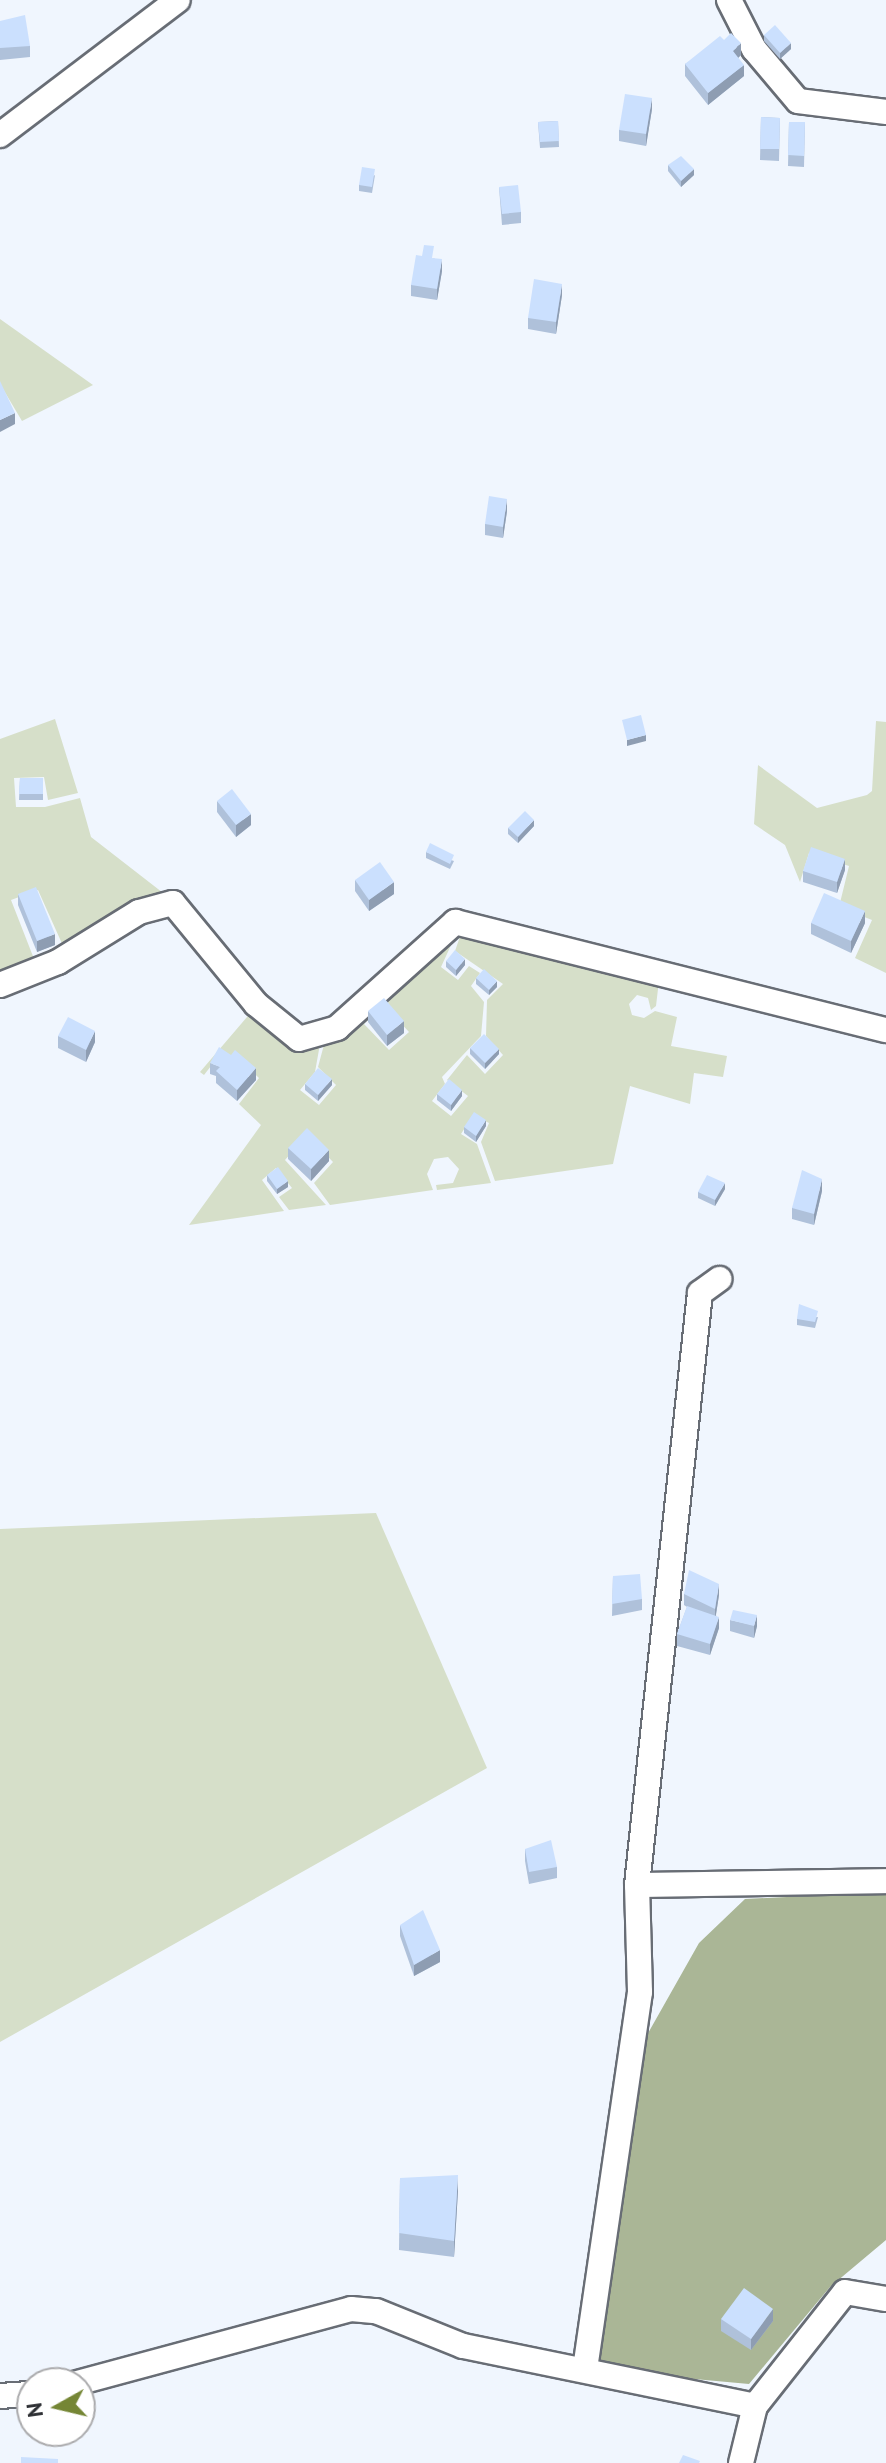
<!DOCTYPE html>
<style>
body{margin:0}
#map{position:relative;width:886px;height:2463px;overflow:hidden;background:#f0f6fe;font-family:"PT Sans",sans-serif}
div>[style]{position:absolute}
.green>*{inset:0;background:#d6dfc9}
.forest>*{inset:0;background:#aab696}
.roads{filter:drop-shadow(2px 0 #686d75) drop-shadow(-2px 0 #686d75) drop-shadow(0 2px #686d75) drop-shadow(0 -2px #686d75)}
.street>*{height:24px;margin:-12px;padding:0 12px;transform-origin:12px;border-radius:12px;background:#fff}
.wall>*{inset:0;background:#afc1da}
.shaded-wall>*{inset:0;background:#8e9db2}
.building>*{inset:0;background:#cbe0fe}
span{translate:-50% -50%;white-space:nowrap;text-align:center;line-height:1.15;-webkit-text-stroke:8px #fff;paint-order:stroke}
.north{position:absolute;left:16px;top:2367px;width:80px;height:80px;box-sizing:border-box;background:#fff;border:2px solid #ababad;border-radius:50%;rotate:262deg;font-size:22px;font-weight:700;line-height:32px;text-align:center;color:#2c2e32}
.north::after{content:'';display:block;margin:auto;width:28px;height:36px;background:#758635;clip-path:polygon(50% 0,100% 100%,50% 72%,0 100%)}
</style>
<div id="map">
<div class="green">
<i style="clip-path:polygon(0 319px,93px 385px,22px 421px,0 384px)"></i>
<i style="clip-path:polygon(55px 719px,78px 793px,48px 800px,44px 777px,14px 778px,16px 807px,45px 807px,80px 798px,91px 837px,167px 896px,64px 948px,38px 890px,11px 900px,36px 964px,0 978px,0 739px)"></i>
<i style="clip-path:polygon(876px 721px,886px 722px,886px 973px,855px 958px,872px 920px,839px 907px,849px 866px,809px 853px,800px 882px,785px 845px,754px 824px,758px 765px,817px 808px,867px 795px,872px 791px)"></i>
<i style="clip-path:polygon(464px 925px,660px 972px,656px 1006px,651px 1010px,648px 998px,637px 995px,629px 1004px,632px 1015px,644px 1018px,655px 1011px,677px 1017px,671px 1046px,727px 1056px,723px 1077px,694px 1073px,690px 1104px,630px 1086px,613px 1164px,495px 1181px,481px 1142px,489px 1123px,473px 1115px,461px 1134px,477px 1144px,491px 1183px,437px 1190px,436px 1185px,453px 1183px,459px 1169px,448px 1157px,434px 1159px,427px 1174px,433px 1190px,330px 1205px,314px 1183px,333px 1162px,307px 1135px,285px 1160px,326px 1205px,289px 1210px,279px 1197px,292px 1188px,276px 1168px,262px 1180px,284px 1211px,189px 1225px,261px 1125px,239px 1104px,259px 1078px,237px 1057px,218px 1057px,204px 1075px,200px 1072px,253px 1010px,320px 1044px,315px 1072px,300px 1090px,319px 1105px,336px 1085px,318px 1067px,325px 1041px,380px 1008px,364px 1024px,389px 1050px,409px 1032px,385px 1006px,381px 995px,458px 930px,441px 967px,458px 980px,469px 966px,480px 973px,471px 986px,484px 1002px,481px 1036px,442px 1077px,445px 1084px,432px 1101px,451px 1116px,468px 1096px,447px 1080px,467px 1055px,485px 1074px,503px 1055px,486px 1036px,487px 1000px,503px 984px,455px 951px)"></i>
<i style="clip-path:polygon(376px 1513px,487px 1768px,0 2042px,0 1529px)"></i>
</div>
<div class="forest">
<i style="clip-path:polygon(886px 1892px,886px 2240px,830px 2287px,749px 2384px,585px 2369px,647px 2035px,699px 1943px,745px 1899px)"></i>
</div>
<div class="roads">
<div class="street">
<i style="left:729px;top:0;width:55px;rotate:63deg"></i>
<i style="left:754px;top:49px;width:68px;rotate:49.8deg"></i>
<i style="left:798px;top:101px;width:89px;rotate:7.1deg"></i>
<i style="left:0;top:135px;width:223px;rotate:-37.2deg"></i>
<i style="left:0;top:985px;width:62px;rotate:-21.6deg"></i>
<i style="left:58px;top:962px;width:95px;rotate:-31.7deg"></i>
<i style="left:139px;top:912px;width:35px;rotate:-15deg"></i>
<i style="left:173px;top:903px;width:131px;rotate:50.6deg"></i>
<i style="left:256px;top:1004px;width:55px;rotate:39.1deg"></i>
<i style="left:299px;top:1039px;width:40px;rotate:-16deg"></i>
<i style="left:337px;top:1028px;width:159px;rotate:-41.9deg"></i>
<i style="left:455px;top:922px;width:444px;rotate:14.1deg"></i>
<i style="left:637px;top:1885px;width:249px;rotate:-0.9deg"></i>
<i style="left:585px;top:2369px;width:381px;rotate:-81.7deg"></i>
<i style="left:640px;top:1992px;width:107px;rotate:-91.6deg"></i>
<i style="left:637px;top:1885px;width:595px;rotate:-83.93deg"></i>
<i style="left:700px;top:1293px;width:24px;rotate:-36deg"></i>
<i style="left:77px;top:2383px;width:284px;rotate:-15.1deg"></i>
<i style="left:351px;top:2309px;width:25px;rotate:5deg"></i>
<i style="left:376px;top:2311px;width:94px;rotate:21.9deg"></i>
<i style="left:463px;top:2346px;width:298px;rotate:11.6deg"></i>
<i style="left:0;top:2396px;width:32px;rotate:-4deg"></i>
<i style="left:741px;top:2463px;width:59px;rotate:-76.2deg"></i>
<i style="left:755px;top:2406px;width:145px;rotate:-51.7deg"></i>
<i style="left:845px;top:2292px;width:42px;rotate:9.7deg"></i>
</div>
</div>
<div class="wall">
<i style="clip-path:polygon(0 21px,30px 46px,30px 57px,0 60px)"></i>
<i style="clip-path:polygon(764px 35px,791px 49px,780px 59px,764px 41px)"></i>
<i style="clip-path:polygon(724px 40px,741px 55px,738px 58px,744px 76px,708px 105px,685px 76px,685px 64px)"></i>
<i style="clip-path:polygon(652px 109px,646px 146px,619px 141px,619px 130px)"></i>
<i style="clip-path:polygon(761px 117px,780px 118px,779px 161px,760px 160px)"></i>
<i style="clip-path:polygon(558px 121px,559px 147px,540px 148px,538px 122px)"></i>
<i style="clip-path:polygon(789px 122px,805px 122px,804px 167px,788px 166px)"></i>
<i style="clip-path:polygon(668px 165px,694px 175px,681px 187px,668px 171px)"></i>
<i style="clip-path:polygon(375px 175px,372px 193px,359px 191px,359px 185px)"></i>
<i style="clip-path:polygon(499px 187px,521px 212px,521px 223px,502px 225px)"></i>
<i style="clip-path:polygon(434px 258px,442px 271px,437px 300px,411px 296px,411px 285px)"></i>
<i style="clip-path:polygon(562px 295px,556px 334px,528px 329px,528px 318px)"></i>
<i style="clip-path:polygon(507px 511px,503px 538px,485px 535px,485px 524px)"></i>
<i style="clip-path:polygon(20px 778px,43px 778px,43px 800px,19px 800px)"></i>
<i style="clip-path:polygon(217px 801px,251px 825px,236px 837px,217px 812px)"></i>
<i style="clip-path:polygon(534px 826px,518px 843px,508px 834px,508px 828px)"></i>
<i style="clip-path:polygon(426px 852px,454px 861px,450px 869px,426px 858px)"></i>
<i style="clip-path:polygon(845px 870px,837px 893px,803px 882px,803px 871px)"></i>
<i style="clip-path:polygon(355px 880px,394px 894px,369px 911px,355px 891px)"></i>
<i style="clip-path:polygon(18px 894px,55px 945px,37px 952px,18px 905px)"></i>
<i style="clip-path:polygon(811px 923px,865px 923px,851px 953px,811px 934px)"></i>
<i style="clip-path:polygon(446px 961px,465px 965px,456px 976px,446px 967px)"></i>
<i style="clip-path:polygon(476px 978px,497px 987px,489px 995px,476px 984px)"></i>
<i style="clip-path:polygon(368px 1011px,404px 1033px,387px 1046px,368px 1022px)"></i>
<i style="clip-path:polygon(58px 1036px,95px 1042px,86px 1062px,58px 1048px)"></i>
<i style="clip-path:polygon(470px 1048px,499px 1054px,485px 1069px,470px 1054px)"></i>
<i style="clip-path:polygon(210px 1063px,256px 1080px,237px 1101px,216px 1083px,216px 1076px,210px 1074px)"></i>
<i style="clip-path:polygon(305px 1084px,332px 1085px,318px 1101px,305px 1090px)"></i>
<i style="clip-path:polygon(437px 1094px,462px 1096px,451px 1111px,437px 1100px)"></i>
<i style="clip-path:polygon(486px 1126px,476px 1142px,464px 1133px,464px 1127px)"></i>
<i style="clip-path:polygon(288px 1148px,329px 1161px,311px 1181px,288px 1159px)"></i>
<i style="clip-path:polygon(267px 1175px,288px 1187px,277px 1194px,267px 1181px)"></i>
<i style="clip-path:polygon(725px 1189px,715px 1206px,698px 1198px,698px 1192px)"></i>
<i style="clip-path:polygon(822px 1191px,814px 1225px,792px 1219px,792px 1208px)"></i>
<i style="clip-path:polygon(818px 1317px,815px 1328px,797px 1325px,797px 1319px)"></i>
<i style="clip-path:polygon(613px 1576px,642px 1599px,642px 1610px,612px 1616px)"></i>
<i style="clip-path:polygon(684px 1594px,719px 1595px,716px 1615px,719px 1628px,710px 1655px,677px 1646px,677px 1634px,687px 1607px,684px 1605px)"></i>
<i style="clip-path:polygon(730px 1620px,757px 1626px,754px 1638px,730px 1631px)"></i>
<i style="clip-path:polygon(525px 1849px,557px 1867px,557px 1878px,529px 1884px,525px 1861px)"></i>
<i style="clip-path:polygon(400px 1925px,440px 1962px,414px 1976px,400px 1936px)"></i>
<i style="clip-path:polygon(400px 2178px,458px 2191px,454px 2257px,399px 2250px)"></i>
<i style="clip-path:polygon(721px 2319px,773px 2321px,751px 2350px,721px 2331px)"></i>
</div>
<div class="shaded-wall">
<i style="clip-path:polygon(741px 43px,741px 55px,733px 63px,733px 51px)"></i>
<i style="clip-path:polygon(791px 43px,791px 49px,780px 59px,780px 53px)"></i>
<i style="clip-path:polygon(744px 65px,744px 76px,708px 105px,708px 93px)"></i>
<i style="clip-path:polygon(652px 98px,652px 109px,646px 146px,646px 134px)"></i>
<i style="clip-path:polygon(694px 169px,694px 175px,681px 187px,681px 181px)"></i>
<i style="clip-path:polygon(442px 259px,442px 271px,437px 300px,437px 289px)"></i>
<i style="clip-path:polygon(562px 284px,562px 295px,556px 334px,556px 322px)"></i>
<i style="clip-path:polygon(15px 413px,15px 424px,0 432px,0 420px)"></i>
<i style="clip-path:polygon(507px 499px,507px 511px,503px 538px,503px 527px)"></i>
<i style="clip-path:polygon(646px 735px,646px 741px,627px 746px,627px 740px)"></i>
<i style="clip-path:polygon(251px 814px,251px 825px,236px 837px,236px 825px)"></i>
<i style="clip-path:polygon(534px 820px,534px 826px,518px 843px,518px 837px)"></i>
<i style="clip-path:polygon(845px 859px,845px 870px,837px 893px,837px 882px)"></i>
<i style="clip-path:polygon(394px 882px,394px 894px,369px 911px,369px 900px)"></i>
<i style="clip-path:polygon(865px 911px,865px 923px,851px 953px,851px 941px)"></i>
<i style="clip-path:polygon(55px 934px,55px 945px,37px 952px,37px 941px)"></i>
<i style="clip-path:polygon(465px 959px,465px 965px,456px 976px,456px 970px)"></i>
<i style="clip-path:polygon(497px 981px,497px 987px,489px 995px,489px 990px)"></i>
<i style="clip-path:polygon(404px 1021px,404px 1033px,387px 1046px,387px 1035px)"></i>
<i style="clip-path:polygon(95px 1031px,95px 1042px,86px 1062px,86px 1050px)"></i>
<i style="clip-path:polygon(499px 1049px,499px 1054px,485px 1069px,485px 1063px)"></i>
<i style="clip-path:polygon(256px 1068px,256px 1080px,237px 1101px,237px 1090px)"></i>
<i style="clip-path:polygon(332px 1079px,332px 1085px,318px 1101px,318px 1095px)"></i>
<i style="clip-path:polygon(462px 1090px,462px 1096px,451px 1111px,451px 1105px)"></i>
<i style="clip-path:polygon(486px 1120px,486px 1126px,476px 1142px,476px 1136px)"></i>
<i style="clip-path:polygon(329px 1150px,329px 1161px,311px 1181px,311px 1169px)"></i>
<i style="clip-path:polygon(822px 1179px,822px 1191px,814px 1225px,814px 1214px)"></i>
<i style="clip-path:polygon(288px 1181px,288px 1187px,277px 1194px,277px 1189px)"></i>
<i style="clip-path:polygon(725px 1183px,725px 1189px,715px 1206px,715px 1200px)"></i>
<i style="clip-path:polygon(719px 1584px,719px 1595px,715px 1620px,715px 1609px)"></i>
<i style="clip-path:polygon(757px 1615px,757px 1626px,754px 1638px,754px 1626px)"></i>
<i style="clip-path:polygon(719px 1617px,719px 1628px,710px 1655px,710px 1644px)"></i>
<i style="clip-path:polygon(440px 1950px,440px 1962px,414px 1976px,414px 1965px)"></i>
<i style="clip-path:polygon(458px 2175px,458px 2191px,454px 2257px,454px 2241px)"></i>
<i style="clip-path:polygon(773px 2309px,773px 2321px,751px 2350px,751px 2339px)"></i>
</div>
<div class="building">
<i style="clip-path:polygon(25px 15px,30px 46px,0 48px,0 21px)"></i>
<i style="clip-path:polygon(775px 25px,791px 43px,780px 53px,764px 35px)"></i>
<i style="clip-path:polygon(731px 33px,741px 43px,733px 51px,744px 65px,708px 93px,685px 64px,720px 36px,724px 40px)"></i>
<i style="clip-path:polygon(625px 94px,652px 98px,646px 134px,619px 130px)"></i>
<i style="clip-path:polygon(761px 117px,780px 118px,779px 149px,760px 149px)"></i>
<i style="clip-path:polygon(558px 121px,559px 141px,540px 142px,538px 122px)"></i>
<i style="clip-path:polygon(789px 122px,805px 122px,804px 156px,788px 155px)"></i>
<i style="clip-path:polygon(681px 156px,694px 169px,681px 181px,668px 165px)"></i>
<i style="clip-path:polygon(362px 167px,375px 169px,372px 187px,359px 185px)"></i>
<i style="clip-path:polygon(518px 185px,521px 212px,502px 214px,499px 187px)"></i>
<i style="clip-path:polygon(424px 245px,434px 246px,432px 258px,442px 259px,437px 289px,411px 285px,416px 255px,422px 256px)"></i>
<i style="clip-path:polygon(534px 279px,562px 284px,556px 322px,528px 318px)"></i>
<i style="clip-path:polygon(0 381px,15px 413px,0 420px)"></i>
<i style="clip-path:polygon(489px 496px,507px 499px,503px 527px,485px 524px)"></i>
<i style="clip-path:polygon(641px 715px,646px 735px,627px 740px,622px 720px)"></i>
<i style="clip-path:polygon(20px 778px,43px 778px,43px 794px,19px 794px)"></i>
<i style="clip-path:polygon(232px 789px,251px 814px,236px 825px,217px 801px)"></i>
<i style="clip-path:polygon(525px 811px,534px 820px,518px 837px,508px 828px)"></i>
<i style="clip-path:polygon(430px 843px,454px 855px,450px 864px,426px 852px)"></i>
<i style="clip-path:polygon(811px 847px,845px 859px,837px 882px,803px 871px)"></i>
<i style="clip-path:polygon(380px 862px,394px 882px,369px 900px,355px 880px)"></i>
<i style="clip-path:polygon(36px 887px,55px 934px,37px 941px,18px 894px)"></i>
<i style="clip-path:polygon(824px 893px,865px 911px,851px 941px,811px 923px)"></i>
<i style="clip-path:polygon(455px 950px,465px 959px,456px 970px,446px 961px)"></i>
<i style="clip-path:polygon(484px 969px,497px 981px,489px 990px,476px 978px)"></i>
<i style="clip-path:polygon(384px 998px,404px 1021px,387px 1035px,368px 1011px)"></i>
<i style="clip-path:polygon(68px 1017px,95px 1031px,86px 1050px,58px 1036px)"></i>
<i style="clip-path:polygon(484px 1034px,499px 1049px,485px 1063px,470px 1048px)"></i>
<i style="clip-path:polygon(219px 1047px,231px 1055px,235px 1050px,256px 1068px,237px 1090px,216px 1071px,220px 1067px,210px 1063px)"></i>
<i style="clip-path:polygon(318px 1068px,332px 1079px,318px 1095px,305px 1084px)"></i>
<i style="clip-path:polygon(449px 1079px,462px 1090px,451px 1105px,437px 1094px)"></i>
<i style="clip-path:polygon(474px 1112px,486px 1120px,476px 1136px,464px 1127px)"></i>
<i style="clip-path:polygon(307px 1128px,329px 1150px,311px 1169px,288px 1148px)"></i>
<i style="clip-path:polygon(278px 1167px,288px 1181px,277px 1189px,267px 1175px)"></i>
<i style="clip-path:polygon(802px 1170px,822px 1179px,814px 1214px,792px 1208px)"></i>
<i style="clip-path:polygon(707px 1175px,725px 1183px,715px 1200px,698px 1192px)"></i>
<i style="clip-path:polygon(799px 1304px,818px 1311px,815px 1322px,797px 1319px)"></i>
<i style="clip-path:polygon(689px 1570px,719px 1584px,715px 1609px,684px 1594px)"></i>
<i style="clip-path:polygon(640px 1574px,642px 1599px,612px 1604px,613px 1576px)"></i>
<i style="clip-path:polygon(687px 1606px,719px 1617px,710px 1644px,677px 1634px)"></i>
<i style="clip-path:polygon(733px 1610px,757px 1615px,754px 1626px,730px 1620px)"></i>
<i style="clip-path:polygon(551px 1840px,557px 1867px,529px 1872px,525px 1849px)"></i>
<i style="clip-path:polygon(423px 1910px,440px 1950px,414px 1965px,400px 1925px)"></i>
<i style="clip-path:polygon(458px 2175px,454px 2241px,399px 2233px,400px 2178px)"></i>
<i style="clip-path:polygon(744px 2288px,773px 2309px,751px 2339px,721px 2319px)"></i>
<i style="clip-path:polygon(683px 2455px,700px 2461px,699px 2463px,679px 2463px)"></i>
<i style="clip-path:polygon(21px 2457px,58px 2459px,58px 2463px,21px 2463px)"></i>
</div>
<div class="north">N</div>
</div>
